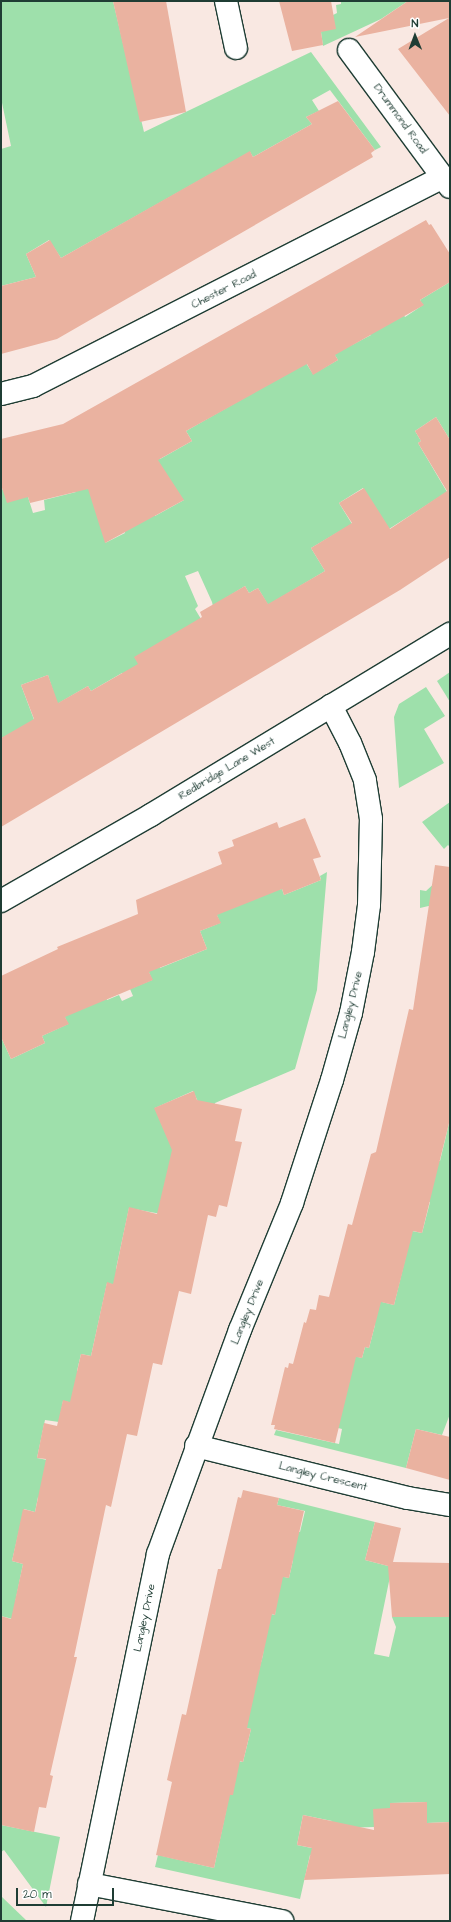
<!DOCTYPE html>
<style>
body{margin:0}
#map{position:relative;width:451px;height:1922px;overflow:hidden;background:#f9e8e2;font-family:"Architects Daughter",sans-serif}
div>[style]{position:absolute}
.green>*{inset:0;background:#9ee0ab}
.building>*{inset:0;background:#eab2a0}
.roads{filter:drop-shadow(1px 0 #1f3d34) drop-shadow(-1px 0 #1f3d34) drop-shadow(0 1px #1f3d34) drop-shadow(0 -1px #1f3d34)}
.street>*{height:22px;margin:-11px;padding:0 11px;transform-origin:11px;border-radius:11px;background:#fff}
span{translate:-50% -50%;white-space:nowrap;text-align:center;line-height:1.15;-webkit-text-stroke:3.5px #fff;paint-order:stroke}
.street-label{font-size:11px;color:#1f3d34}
.frame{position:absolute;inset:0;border:2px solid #1f3d34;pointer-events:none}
.north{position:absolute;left:395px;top:16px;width:40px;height:40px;-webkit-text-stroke:3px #fff;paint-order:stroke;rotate:359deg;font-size:11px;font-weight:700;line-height:16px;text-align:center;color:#1f3d34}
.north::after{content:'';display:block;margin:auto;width:14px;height:18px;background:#1f3d34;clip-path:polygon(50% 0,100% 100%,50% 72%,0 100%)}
.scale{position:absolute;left:16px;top:1888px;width:98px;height:18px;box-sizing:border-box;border:2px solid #1f3d34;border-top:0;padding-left:5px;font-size:12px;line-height:14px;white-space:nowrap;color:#1f3d34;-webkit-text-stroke:3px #fff;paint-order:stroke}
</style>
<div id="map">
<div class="green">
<i style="clip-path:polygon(1px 1px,113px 1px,144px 132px,311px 52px,381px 147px,375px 150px,330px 90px,312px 100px,319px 111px,306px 117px,312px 124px,253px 157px,250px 152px,61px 258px,49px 240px,26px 254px,36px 277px,1px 286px,1px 149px,11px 146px,1px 98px)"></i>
<i style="clip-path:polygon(341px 1px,408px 1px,381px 19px,323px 46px,321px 32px,333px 15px,337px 13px,336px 5px,341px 4px)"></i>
<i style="clip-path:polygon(evenodd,450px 282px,450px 440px,436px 417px,415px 431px,421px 441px,418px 443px,447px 492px,389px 529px,363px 488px,339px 503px,352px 524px,311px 548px,325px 571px,268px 605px,258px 588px,249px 593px,245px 586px,224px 599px,219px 632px,212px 602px,198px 571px,185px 576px,198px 606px,195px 609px,213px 639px,148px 680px,122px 673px,91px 691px,88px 686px,57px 704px,48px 675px,21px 685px,36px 725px,1px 738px,1px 489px,28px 497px,33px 513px,45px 510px,44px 500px,76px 492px,64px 443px,160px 459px,192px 441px,186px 431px,306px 363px,313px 374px,338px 360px,331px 349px,352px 345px,371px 335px,369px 329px,401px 310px,405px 317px,423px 305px,420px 300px,450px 282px,184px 500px,155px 516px,146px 502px,184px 500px,450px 282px,120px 519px,125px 533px,105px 543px,120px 519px)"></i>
<i style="clip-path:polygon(450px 672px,450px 702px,437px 681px)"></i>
<i style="clip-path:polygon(426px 687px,445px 716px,424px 729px,444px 763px,399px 788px,394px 717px,399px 704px)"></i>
<i style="clip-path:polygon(450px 802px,450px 847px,448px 845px,444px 849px,422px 822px)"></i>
<i style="clip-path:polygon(450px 869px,450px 901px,420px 908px,420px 890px,426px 891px)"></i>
<i style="clip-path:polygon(evenodd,327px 872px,317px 990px,295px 1069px,215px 1103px,211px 1119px,161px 1214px,129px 1208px,116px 1269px,147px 1276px,144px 1291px,107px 1283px,91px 1356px,81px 1354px,77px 1371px,89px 1406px,63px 1401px,59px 1422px,45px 1420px,37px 1458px,63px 1463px,57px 1501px,38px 1497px,35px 1512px,24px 1509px,12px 1561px,23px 1564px,15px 1603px,28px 1623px,1px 1616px,1px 1037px,11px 1059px,45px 1043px,42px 1036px,68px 1024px,64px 1015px,100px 983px,107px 1000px,119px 995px,122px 1001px,133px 996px,130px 989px,152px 980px,147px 967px,158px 963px,160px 968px,207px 949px,200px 931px,220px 923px,211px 900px,282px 889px,284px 895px,321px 880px,320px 876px,327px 872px,193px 1091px,201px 1108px,162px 1125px,155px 1108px,193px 1091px)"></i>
<i style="clip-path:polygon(450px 1119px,450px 1414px,442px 1435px,416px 1429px,406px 1468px,274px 1435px,276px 1430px,339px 1444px,342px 1429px,338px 1428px,302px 1343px,362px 1358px,365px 1347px,369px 1348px,375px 1325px,362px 1297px,394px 1305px,412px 1231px,422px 1233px,430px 1202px,425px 1201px,397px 1149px,440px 1161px)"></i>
<i style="clip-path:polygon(evenodd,279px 1498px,375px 1522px,365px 1560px,392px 1567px,374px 1654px,389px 1657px,396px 1627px,392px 1617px,450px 1617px,450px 1822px,427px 1823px,426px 1802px,390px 1803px,390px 1808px,374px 1827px,341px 1828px,326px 1858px,310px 1855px,300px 1899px,155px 1867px,158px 1855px,214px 1868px,227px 1806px,213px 1791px,233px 1795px,224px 1758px,243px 1762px,251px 1729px,244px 1727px,263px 1655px,267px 1613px,275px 1615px,279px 1576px,289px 1578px,293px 1560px,290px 1530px,300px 1532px,305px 1511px,277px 1505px,279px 1498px,303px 1815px,332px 1821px,326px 1851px,297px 1845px,303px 1815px)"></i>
<i style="clip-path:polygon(1px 1825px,60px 1837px,46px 1907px,4px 1850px,1px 1852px)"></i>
<i style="clip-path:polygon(2px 1897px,27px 1921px,1px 1921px)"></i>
</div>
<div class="building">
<i style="clip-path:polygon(113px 1px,166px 1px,186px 112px,140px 122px)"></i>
<i style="clip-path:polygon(279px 1px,331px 1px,336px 29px,321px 32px,323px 45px,292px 51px)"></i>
<i style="clip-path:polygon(408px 1px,450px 1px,450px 116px,398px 49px,449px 18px,355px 37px)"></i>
<i style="clip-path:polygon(338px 101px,375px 150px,371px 153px,373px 157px,57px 339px,1px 354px,1px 286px,36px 277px,26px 254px,50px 240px,61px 258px,250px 151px,253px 157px,312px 124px,306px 117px)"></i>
<i style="clip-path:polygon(426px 220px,429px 225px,431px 224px,450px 254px,450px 282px,420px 300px,424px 305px,335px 355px,338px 360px,313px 375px,307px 364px,186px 431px,192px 441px,158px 460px,184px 500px,105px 543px,88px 489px,30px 503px,28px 497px,7px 503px,1px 485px,1px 439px,63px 424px)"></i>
<i style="clip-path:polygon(436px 417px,450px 440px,450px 557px,400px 590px,1px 827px,1px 738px,34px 719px,21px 685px,48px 675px,58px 703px,88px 686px,91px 691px,138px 664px,134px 657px,202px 617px,200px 612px,245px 586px,249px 593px,258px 588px,268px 604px,325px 571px,311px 548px,352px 523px,339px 503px,364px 488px,390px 529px,447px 491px,418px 443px,421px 441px,415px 431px)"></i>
<i style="clip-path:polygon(305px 818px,321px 857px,313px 859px,321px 880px,284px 895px,282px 889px,217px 915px,221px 923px,200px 931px,207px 949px,149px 972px,153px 980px,65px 1017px,69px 1024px,42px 1036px,45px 1043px,11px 1059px,1px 1037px,1px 976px,58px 949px,57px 947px,138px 914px,136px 900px,222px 864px,218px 852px,234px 846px,232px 840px,277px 822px,279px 828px)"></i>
<i style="clip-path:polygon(435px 865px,450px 867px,450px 1119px,422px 1233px,413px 1231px,394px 1305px,381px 1302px,369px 1348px,365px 1347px,362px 1358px,356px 1357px,335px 1443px,274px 1429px,275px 1425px,271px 1425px,285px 1367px,288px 1368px,289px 1363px,293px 1364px,304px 1322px,306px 1323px,310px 1309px,316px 1310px,319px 1295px,329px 1297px,348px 1224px,352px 1225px,371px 1154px,376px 1152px,409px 1009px,413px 1010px)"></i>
<i style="clip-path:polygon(194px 1091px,197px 1100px,242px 1109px,235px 1141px,242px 1142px,227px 1207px,219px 1205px,216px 1217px,208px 1215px,191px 1294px,179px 1291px,162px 1365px,153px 1363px,137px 1436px,127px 1434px,111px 1507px,106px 1505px,74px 1657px,77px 1657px,50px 1775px,53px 1776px,46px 1808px,39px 1807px,34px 1832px,1px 1825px,1px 1616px,11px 1619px,23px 1564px,12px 1561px,23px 1509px,35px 1512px,46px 1459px,37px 1458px,44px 1423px,57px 1426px,63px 1400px,70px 1402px,81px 1354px,91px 1356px,107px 1282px,113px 1284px,129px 1207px,157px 1214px,172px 1150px,154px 1108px)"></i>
<i style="clip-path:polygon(416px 1429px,450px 1437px,450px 1480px,406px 1468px)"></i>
<i style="clip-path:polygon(243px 1490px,279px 1498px,277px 1505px,304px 1511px,289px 1578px,283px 1577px,275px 1615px,272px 1614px,247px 1728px,251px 1729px,243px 1762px,240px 1761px,233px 1795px,230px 1795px,214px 1868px,156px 1855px,172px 1782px,167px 1780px,182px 1714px,186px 1715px,218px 1569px,221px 1569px,238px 1497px,241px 1498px)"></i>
<i style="clip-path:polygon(375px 1522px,401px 1528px,393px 1562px,450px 1563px,450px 1617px,392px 1617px,388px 1566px,365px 1560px)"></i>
<i style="clip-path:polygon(427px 1802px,427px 1823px,450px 1822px,450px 1874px,304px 1880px,312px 1848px,297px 1845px,303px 1815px,374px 1830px,373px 1809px,390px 1808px,390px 1803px)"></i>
</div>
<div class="roads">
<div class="street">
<i style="left:226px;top:1px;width:48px;rotate:78deg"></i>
<i style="left:349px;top:50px;width:170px;rotate:53.6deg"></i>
<i style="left:1px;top:394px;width:33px;rotate:-14deg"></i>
<i style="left:33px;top:386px;width:460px;rotate:-27deg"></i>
<i style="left:1px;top:901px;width:173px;rotate:-29.8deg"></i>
<i style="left:151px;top:815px;width:350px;rotate:-31.2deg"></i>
<i style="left:196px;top:1446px;width:218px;rotate:13.8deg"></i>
<i style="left:408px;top:1498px;width:43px;rotate:9.5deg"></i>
<i style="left:89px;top:1884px;width:197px;rotate:10.9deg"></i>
<i style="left:82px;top:1921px;width:375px;rotate:-78.3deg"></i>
<i style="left:158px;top:1554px;width:239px;rotate:-69.9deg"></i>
<i style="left:240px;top:1330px;width:137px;rotate:-67.7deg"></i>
<i style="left:292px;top:1203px;width:129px;rotate:-72deg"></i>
<i style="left:332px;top:1080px;width:70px;rotate:-74.2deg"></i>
<i style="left:351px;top:1013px;width:62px;rotate:-78.9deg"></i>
<i style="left:363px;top:952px;width:47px;rotate:-82.7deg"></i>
<i style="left:369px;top:905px;width:86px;rotate:-88.7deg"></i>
<i style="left:371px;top:819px;width:39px;rotate:-99deg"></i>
<i style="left:365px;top:780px;width:40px;rotate:-112deg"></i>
<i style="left:350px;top:743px;width:42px;rotate:-117.2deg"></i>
</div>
</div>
<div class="street-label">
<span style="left:400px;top:119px;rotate:54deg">Drummond Road</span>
<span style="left:224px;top:290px;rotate:-27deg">Chester Road</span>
<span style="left:227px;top:769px;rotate:-31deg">Redbridge Lane West</span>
<span style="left:351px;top:1005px;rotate:-76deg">Langley Drive</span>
<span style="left:248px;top:1312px;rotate:-68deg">Langley Drive</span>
<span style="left:323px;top:1477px;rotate:14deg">Langley Crescent</span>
<span style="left:145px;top:1618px;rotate:-78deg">Langley Drive</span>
</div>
<div class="frame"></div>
<div class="north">N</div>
<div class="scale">20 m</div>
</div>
